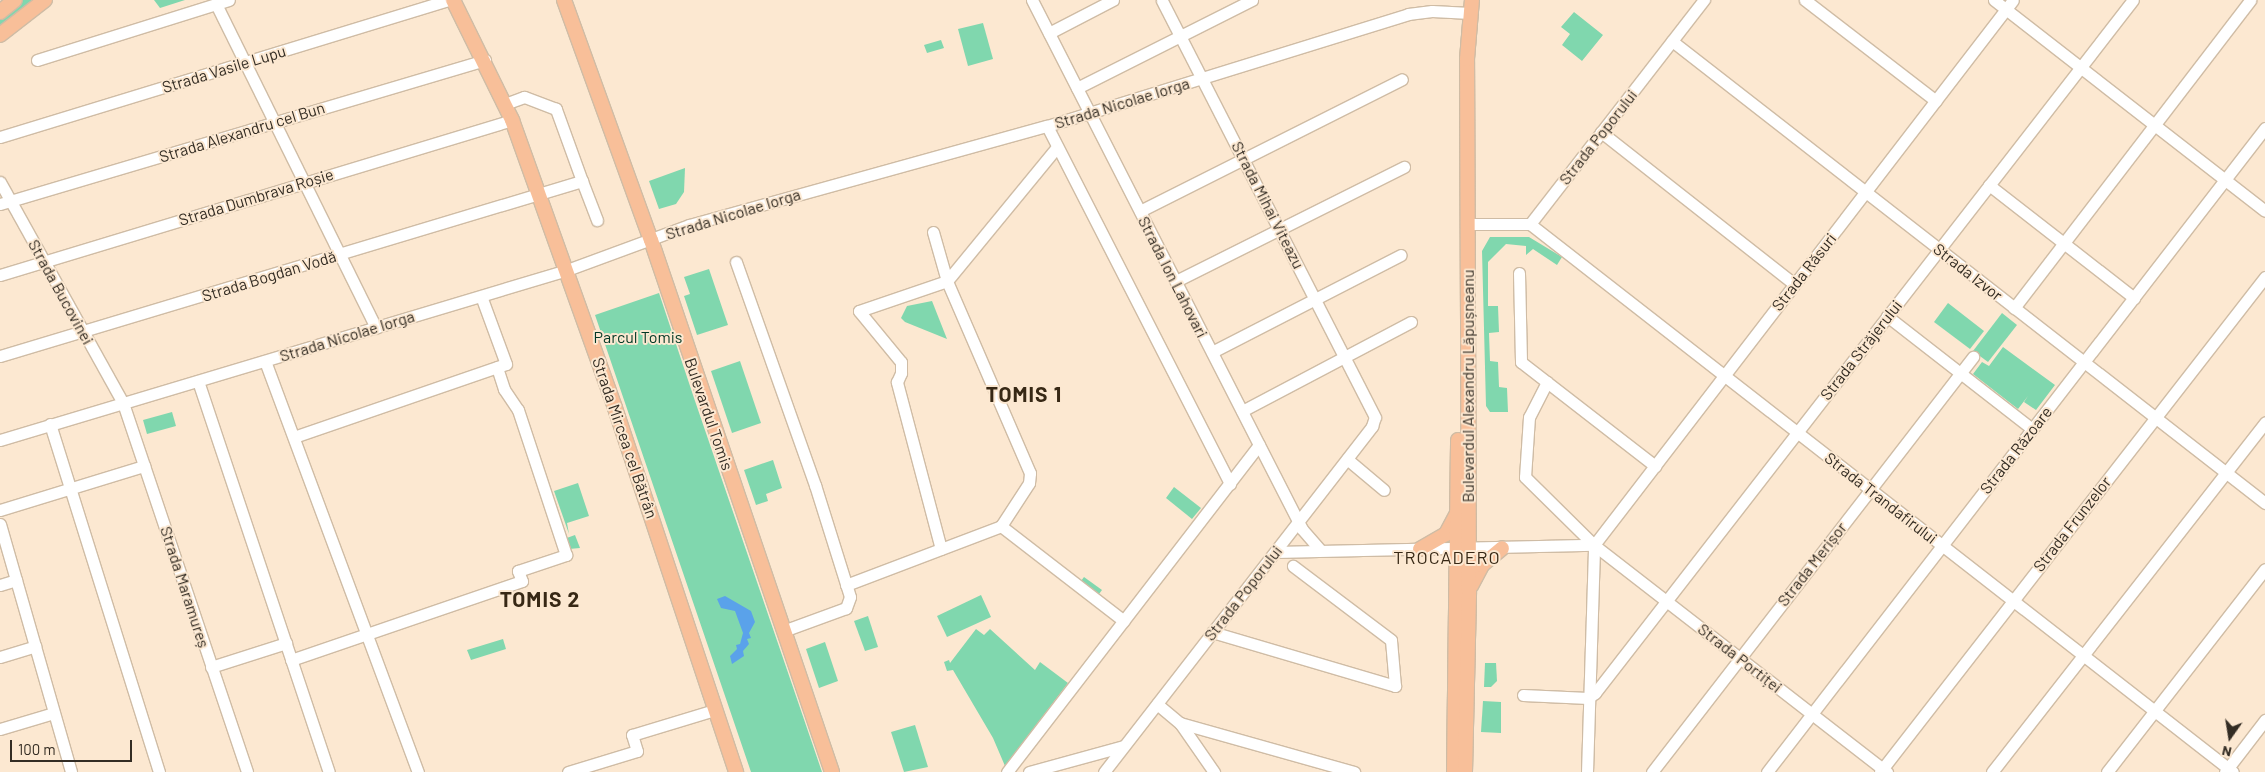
<!DOCTYPE html>
<meta charset="utf-8">
<style>
body{margin:0}
#map{position:relative;width:2265px;height:772px;overflow:hidden;background:#fce8d1;font-family:Barlow,sans-serif}
div>[style]{position:absolute}
.green>*{inset:0;background:#80d7ae}
.water>*{inset:0;background:#5aa2ea}
.roads{filter:drop-shadow(1px 0 #cfbca5) drop-shadow(-1px 0 #cfbca5) drop-shadow(0 1px #cfbca5) drop-shadow(0 -1px #cfbca5)}
.minor>*{height:11px;margin:-5.5px;padding:0 5.5px;transform-origin:5.5px;border-radius:5.5px;background:#fff}
.major>*{height:14px;margin:-7px;padding:0 7px;transform-origin:7px;border-radius:7px;background:#f8bf99}
span{translate:-50% -50%;white-space:nowrap;text-align:center;line-height:1.15;-webkit-text-stroke:4px #fce8d1;paint-order:stroke}
.street-label{font-size:16px;color:#332c23}
.park-label{font-size:16px;color:#023825}
.neighbourhood-label{font-size:18px;color:#372815;letter-spacing:1px}
.district-label{font-size:21px;color:#372815;font-weight:700;letter-spacing:1px}
.north{position:absolute;left:2205px;top:712px;width:50px;height:50px;-webkit-text-stroke:4px #fce8d1;paint-order:stroke;rotate:193deg;font-size:14px;font-weight:700;line-height:20px;text-align:center;color:#332c23}
.north::after{content:'';display:block;margin:auto;width:18px;height:22px;background:#332c23;clip-path:polygon(50% 0,100% 100%,50% 72%,0 100%)}
.scale{position:absolute;left:10px;top:740px;width:122px;height:22px;box-sizing:border-box;border:2px solid #332c23;border-top:0;padding-left:6px;font-size:15px;line-height:18px;white-space:nowrap;color:#332c23;-webkit-text-stroke:4px #fce8d1;paint-order:stroke}
</style>
<div id="map">
<div class="green">
<i style="clip-path:polygon(22px 0,35px 0,0 28px,0 18px)"></i>
<i style="clip-path:polygon(154px 0,185px 0,160px 8px)"></i>
<i style="clip-path:polygon(1574px 12px,1603px 35px,1582px 61px,1562px 45px,1570px 34px,1561px 27px)"></i>
<i style="clip-path:polygon(983px 23px,993px 59px,968px 66px,958px 29px)"></i>
<i style="clip-path:polygon(941px 40px,944px 48px,927px 53px,924px 45px)"></i>
<i style="clip-path:polygon(685px 168px,684px 192px,676px 204px,659px 209px,649px 181px)"></i>
<i style="clip-path:polygon(1490px 237px,1529px 237px,1562px 257px,1557px 265px,1533px 249px,1526px 255px,1526px 246px,1506px 244px,1488px 262px,1488px 306px,1498px 306px,1499px 332px,1489px 333px,1490px 361px,1498px 362px,1499px 387px,1507px 388px,1508px 412px,1490px 412px,1486px 406px,1482px 251px)"></i>
<i style="clip-path:polygon(709px 269px,728px 325px,697px 335px,684px 296px,690px 294px,684px 277px)"></i>
<i style="clip-path:polygon(659px 293px,694px 398px,822px 772px,751px 772px,595px 315px)"></i>
<i style="clip-path:polygon(932px 301px,947px 339px,905px 322px,901px 318px,907px 306px)"></i>
<i style="clip-path:polygon(1948px 303px,1984px 331px,1970px 349px,1934px 322px)"></i>
<i style="clip-path:polygon(2002px 313px,2017px 325px,1988px 362px,1973px 351px)"></i>
<i style="clip-path:polygon(2003px 347px,2055px 385px,2036px 410px,2024px 402px,2028px 396px,2018px 409px,1973px 374px,1982px 362px,1989px 366px)"></i>
<i style="clip-path:polygon(740px 361px,761px 423px,732px 433px,711px 371px)"></i>
<i style="clip-path:polygon(172px 412px,176px 426px,147px 434px,143px 420px)"></i>
<i style="clip-path:polygon(773px 460px,782px 488px,766px 494px,768px 501px,756px 505px,744px 470px)"></i>
<i style="clip-path:polygon(578px 483px,589px 516px,567px 523px,569px 534px,554px 491px)"></i>
<i style="clip-path:polygon(1174px 487px,1201px 508px,1192px 519px,1166px 498px)"></i>
<i style="clip-path:polygon(575px 535px,580px 548px,569px 549px,564px 539px)"></i>
<i style="clip-path:polygon(1084px 577px,1102px 590px,1099px 594px,1081px 581px)"></i>
<i style="clip-path:polygon(981px 595px,991px 617px,947px 637px,937px 616px)"></i>
<i style="clip-path:polygon(868px 616px,878px 647px,865px 651px,854px 621px)"></i>
<i style="clip-path:polygon(976px 629px,984px 635px,990px 629px,1035px 670px,1040px 662px,1068px 683px,1005px 766px,993px 738px,953px 670px,947px 671px,944px 662px,949px 660px,950px 663px)"></i>
<i style="clip-path:polygon(503px 639px,506px 649px,471px 660px,467px 650px)"></i>
<i style="clip-path:polygon(825px 642px,838px 681px,819px 688px,806px 649px)"></i>
<i style="clip-path:polygon(1485px 663px,1496px 663px,1497px 681px,1491px 687px,1484px 687px)"></i>
<i style="clip-path:polygon(1483px 701px,1501px 702px,1501px 733px,1481px 732px)"></i>
<i style="clip-path:polygon(915px 725px,928px 767px,904px 772px,891px 732px)"></i>
</div>
<div class="water">
<i style="clip-path:polygon(725px 596px,751px 611px,755px 622px,749px 633px,751px 638px,747px 639px,749px 644px,743px 651px,744px 656px,732px 664px,730px 656px,737px 649px,736px 645px,740px 644px,743px 633px,735px 611px,721px 608px,717px 599px)"></i>
</div>
<div class="roads">
<div class="minor">
<i style="left:1032px;top:0;width:594px;rotate:62.96deg"></i>
<i style="left:1302px;top:529px;width:28px;rotate:49deg"></i>
<i style="left:1805px;top:0;width:165px;rotate:37.6deg"></i>
<i style="left:1994px;top:0;width:343px;rotate:37.9deg"></i>
<i style="left:216px;top:4px;width:361px;rotate:63.7deg"></i>
<i style="left:1049px;top:33px;width:72px;rotate:-27.3deg"></i>
<i style="left:1672px;top:41px;width:752px;rotate:37.92deg"></i>
<i style="left:37px;top:60px;width:201px;rotate:-17.4deg"></i>
<i style="left:1077px;top:88px;width:196px;rotate:-26.7deg"></i>
<i style="left:1047px;top:126px;width:402px;rotate:62.9deg"></i>
<i style="left:1601px;top:132px;width:246px;rotate:38.2deg"></i>
<i style="left:0;top:137px;width:468px;rotate:-17deg"></i>
<i style="left:582px;top:181px;width:42px;rotate:69deg"></i>
<i style="left:0;top:182px;width:253px;rotate:60.9deg"></i>
<i style="left:123px;top:403px;width:389px;rotate:71.4deg"></i>
<i style="left:1989px;top:185px;width:184px;rotate:37.9deg"></i>
<i style="left:0;top:204px;width:506px;rotate:-16.54deg"></i>
<i style="left:1140px;top:211px;width:293px;rotate:-26.7deg"></i>
<i style="left:1467px;top:224px;width:63px"></i>
<i style="left:1530px;top:224px;width:284px;rotate:-52.2deg"></i>
<i style="left:1530px;top:224px;width:891px;rotate:37.94deg"></i>
<i style="left:736px;top:262px;width:237px;rotate:70.5deg"></i>
<i style="left:815px;top:485px;width:117px;rotate:72.6deg"></i>
<i style="left:850px;top:597px;width:12px;rotate:110deg"></i>
<i style="left:846px;top:608px;width:67px;rotate:159.9deg"></i>
<i style="left:1519px;top:273px;width:89px;rotate:88.7deg"></i>
<i style="left:1521px;top:362px;width:170px;rotate:37.8deg"></i>
<i style="left:0;top:275px;width:535px;rotate:-16.84deg"></i>
<i style="left:947px;top:281px;width:173px;rotate:-50.6deg"></i>
<i style="left:1176px;top:281px;width:255px;rotate:-26.6deg"></i>
<i style="left:2014px;top:308px;width:388px;rotate:-52.5deg"></i>
<i style="left:1887px;top:316px;width:184px;rotate:37.9deg"></i>
<i style="left:1212px;top:352px;width:212px;rotate:-27.2deg"></i>
<i style="left:0;top:356px;width:608px;rotate:-16.74deg"></i>
<i style="left:582px;top:181px;width:77px;rotate:-109.9deg"></i>
<i style="left:556px;top:109px;width:34px;rotate:-159deg"></i>
<i style="left:524px;top:97px;width:20px;rotate:160deg"></i>
<i style="left:265px;top:361px;width:439px;rotate:69.6deg"></i>
<i style="left:198px;top:381px;width:412px;rotate:71.5deg"></i>
<i style="left:1547px;top:382px;width:39px;rotate:117deg"></i>
<i style="left:1529px;top:417px;width:60px;rotate:93.8deg"></i>
<i style="left:1525px;top:477px;width:97px;rotate:44.6deg"></i>
<i style="left:1594px;top:545px;width:371px;rotate:37.8deg"></i>
<i style="left:1242px;top:411px;width:191px;rotate:-27.8deg"></i>
<i style="left:50px;top:424px;width:365px;rotate:72.6deg"></i>
<i style="left:294px;top:437px;width:224px;rotate:-19deg"></i>
<i style="left:506px;top:364px;width:72px;rotate:-110.2deg"></i>
<i style="left:0;top:440px;width:592px;rotate:-16.69deg"></i>
<i style="left:567px;top:270px;width:130px;rotate:-20.2deg"></i>
<i style="left:689px;top:225px;width:371px;rotate:-15.5deg"></i>
<i style="left:1047px;top:126px;width:378px;rotate:-17.2deg"></i>
<i style="left:1408px;top:14px;width:24px;rotate:-7deg"></i>
<i style="left:1432px;top:11px;width:38px;rotate:3deg"></i>
<i style="left:1347px;top:459px;width:48px;rotate:40deg"></i>
<i style="left:0;top:510px;width:151px;rotate:-17deg"></i>
<i style="left:0;top:524px;width:258px;rotate:74deg"></i>
<i style="left:1001px;top:526px;width:155px;rotate:37.7deg"></i>
<i style="left:1594px;top:545px;width:687px;rotate:-52.45deg"></i>
<i style="left:941px;top:549px;width:173px;rotate:-104.8deg"></i>
<i style="left:897px;top:382px;width:10px;rotate:-66deg"></i>
<i style="left:901px;top:373px;width:11px;rotate:-90deg"></i>
<i style="left:901px;top:362px;width:66px;rotate:-129.5deg"></i>
<i style="left:859px;top:311px;width:93px;rotate:-18.8deg"></i>
<i style="left:1275px;top:552px;width:319px;rotate:-1.3deg"></i>
<i style="left:0;top:585px;width:17px;rotate:-17deg"></i>
<i style="left:846px;top:585px;width:166px;rotate:-20.8deg"></i>
<i style="left:1001px;top:526px;width:51px;rotate:-56.9deg"></i>
<i style="left:1029px;top:483px;width:10px;rotate:-84deg"></i>
<i style="left:1030px;top:473px;width:209px;rotate:-113.4deg"></i>
<i style="left:947px;top:281px;width:51px;rotate:-105.9deg"></i>
<i style="left:1212px;top:632px;width:191px;rotate:16.4deg"></i>
<i style="left:1395px;top:686px;width:46px;rotate:-95deg"></i>
<i style="left:1391px;top:640px;width:123px;rotate:-142.9deg"></i>
<i style="left:0;top:657px;width:37px;rotate:-17deg"></i>
<i style="left:291px;top:660px;width:244px;rotate:-18.9deg"></i>
<i style="left:522px;top:581px;width:11px;rotate:-112deg"></i>
<i style="left:518px;top:571px;width:51px;rotate:-18.4deg"></i>
<i style="left:566px;top:555px;width:153px;rotate:-108.3deg"></i>
<i style="left:518px;top:410px;width:25px;rotate:-124deg"></i>
<i style="left:504px;top:389px;width:23px;rotate:-108deg"></i>
<i style="left:211px;top:667px;width:79px;rotate:-17.7deg"></i>
<i style="left:1523px;top:695px;width:65px;rotate:2.6deg"></i>
<i style="left:1588px;top:698px;width:9px;rotate:-36deg"></i>
<i style="left:1595px;top:693px;width:877px;rotate:-52.18deg"></i>
<i style="left:1157px;top:704px;width:30px;rotate:40deg"></i>
<i style="left:1180px;top:723px;width:60px;rotate:55.2deg"></i>
<i style="left:1180px;top:723px;width:181px;rotate:15.7deg"></i>
<i style="left:0;top:729px;width:56px;rotate:-16.5deg"></i>
<i style="left:568px;top:772px;width:72px;rotate:-16.9deg"></i>
<i style="left:637px;top:751px;width:17px;rotate:-107deg"></i>
<i style="left:632px;top:735px;width:87px;rotate:-16.8deg"></i>
<i style="left:1007px;top:772px;width:413px;rotate:-52.4deg"></i>
<i style="left:1029px;top:772px;width:98px;rotate:-15.3deg"></i>
<i style="left:1104px;top:772px;width:438px;rotate:-52.2deg"></i>
<i style="left:1372px;top:426px;width:9px;rotate:-72deg"></i>
<i style="left:1375px;top:417px;width:468px;rotate:-117.1deg"></i>
<i style="left:1587px;top:772px;width:227px;rotate:-88.2deg"></i>
<i style="left:1652px;top:772px;width:525px;rotate:-52.28deg"></i>
<i style="left:1767px;top:772px;width:814px;rotate:-52.29deg"></i>
<i style="left:1880px;top:772px;width:627px;rotate:-52.13deg"></i>
<i style="left:1992px;top:772px;width:444px;rotate:-52deg"></i>
<i style="left:2107px;top:772px;width:257px;rotate:-52.1deg"></i>
<i style="left:2225px;top:772px;width:66px;rotate:-52.4deg"></i>
</div>
<div class="major">
<i style="left:453px;top:0;width:134px;rotate:63.8deg"></i>
<i style="left:512px;top:120px;width:306px;rotate:70.3deg"></i>
<i style="left:615px;top:408px;width:384px;rotate:71.6deg"></i>
<i style="left:564px;top:0;width:255px;rotate:70.1deg"></i>
<i style="left:651px;top:240px;width:562px;rotate:71.21deg"></i>
<i style="left:0;top:12px;width:19px;rotate:-39deg"></i>
<i style="left:0;top:35px;width:57px;rotate:-37.9deg"></i>
<i style="left:1420px;top:549px;width:30px;rotate:-30deg"></i>
<i style="left:1446px;top:534px;width:24px;rotate:-62deg"></i>
<i style="left:1471px;top:586px;width:24px;rotate:-62deg"></i>
<i style="left:1482px;top:565px;width:26px;rotate:-40deg"></i>
<i style="left:1454px;top:772px;width:332px;rotate:-89.3deg"></i>
<i style="left:1465px;top:772px;width:180px;rotate:-88.7deg"></i>
<i style="left:1469px;top:592px;width:533px;rotate:-90.21deg"></i>
<i style="left:1467px;top:59px;width:59px;rotate:-85.2deg"></i>
</div>
</div>
<div class="street-label">
<span style="left:224px;top:69px;rotate:-17deg">Strada Vasile Lupu</span>
<span style="left:1122px;top:103px;rotate:-17deg">Strada Nicolae Iorga</span>
<span style="left:242px;top:132px;rotate:-17deg">Strada Alexandru cel Bun</span>
<span style="left:1598px;top:137px;rotate:-52deg">Strada Poporului</span>
<span style="left:256px;top:197px;rotate:-17deg">Strada Dumbrava Roșie</span>
<span style="left:1268px;top:205px;rotate:63deg">Strada Mihai Viteazu</span>
<span style="left:733px;top:214px;rotate:-17deg">Strada Nicolae Iorga</span>
<span style="left:1804px;top:272px;rotate:-52deg">Strada Răsuri</span>
<span style="left:1968px;top:272px;rotate:38deg">Strada Izvor</span>
<span style="left:269px;top:276px;rotate:-17deg">Strada Bogdan Vodă</span>
<span style="left:1173px;top:277px;rotate:63deg">Strada Ion Lahovari</span>
<span style="left:61px;top:292px;rotate:61deg">Strada Bucovinei</span>
<span style="left:347px;top:336px;rotate:-17deg">Strada Nicolae Iorga</span>
<span style="left:1861px;top:350px;rotate:-52deg">Strada Străjerului</span>
<span style="left:1468px;top:386px;rotate:-90deg">Bulevardul Alexandru Lăpușneanu</span>
<span style="left:709px;top:414px;rotate:71deg">Bulevardul Tomis</span>
<span style="left:625px;top:438px;rotate:71deg">Strada Mircea cel Bătrân</span>
<span style="left:2016px;top:450px;rotate:-52deg">Strada Răzoare</span>
<span style="left:1881px;top:498px;rotate:38deg">Strada Trandafirului</span>
<span style="left:2072px;top:524px;rotate:-52deg">Strada Frunzelor</span>
<span style="left:1812px;top:564px;rotate:-52deg">Strada Merișor</span>
<span style="left:185px;top:587px;rotate:72deg">Strada Maramureș</span>
<span style="left:1243px;top:593px;rotate:-52deg">Strada Poporului</span>
<span style="left:1740px;top:658px;rotate:38deg">Strada Portiței</span>
</div>
<div class="park-label">
<span style="left:638px;top:337px">Parcul Tomis</span>
</div>
<div class="neighbourhood-label">
<span style="left:1447px;top:557px">TROCADERO</span>
</div>
<div class="district-label">
<span style="left:1024px;top:394px">TOMIS 1</span>
<span style="left:540px;top:599px">TOMIS 2</span>
</div>
<div class="north">N</div>
<div class="scale">100 m</div>
</div>
